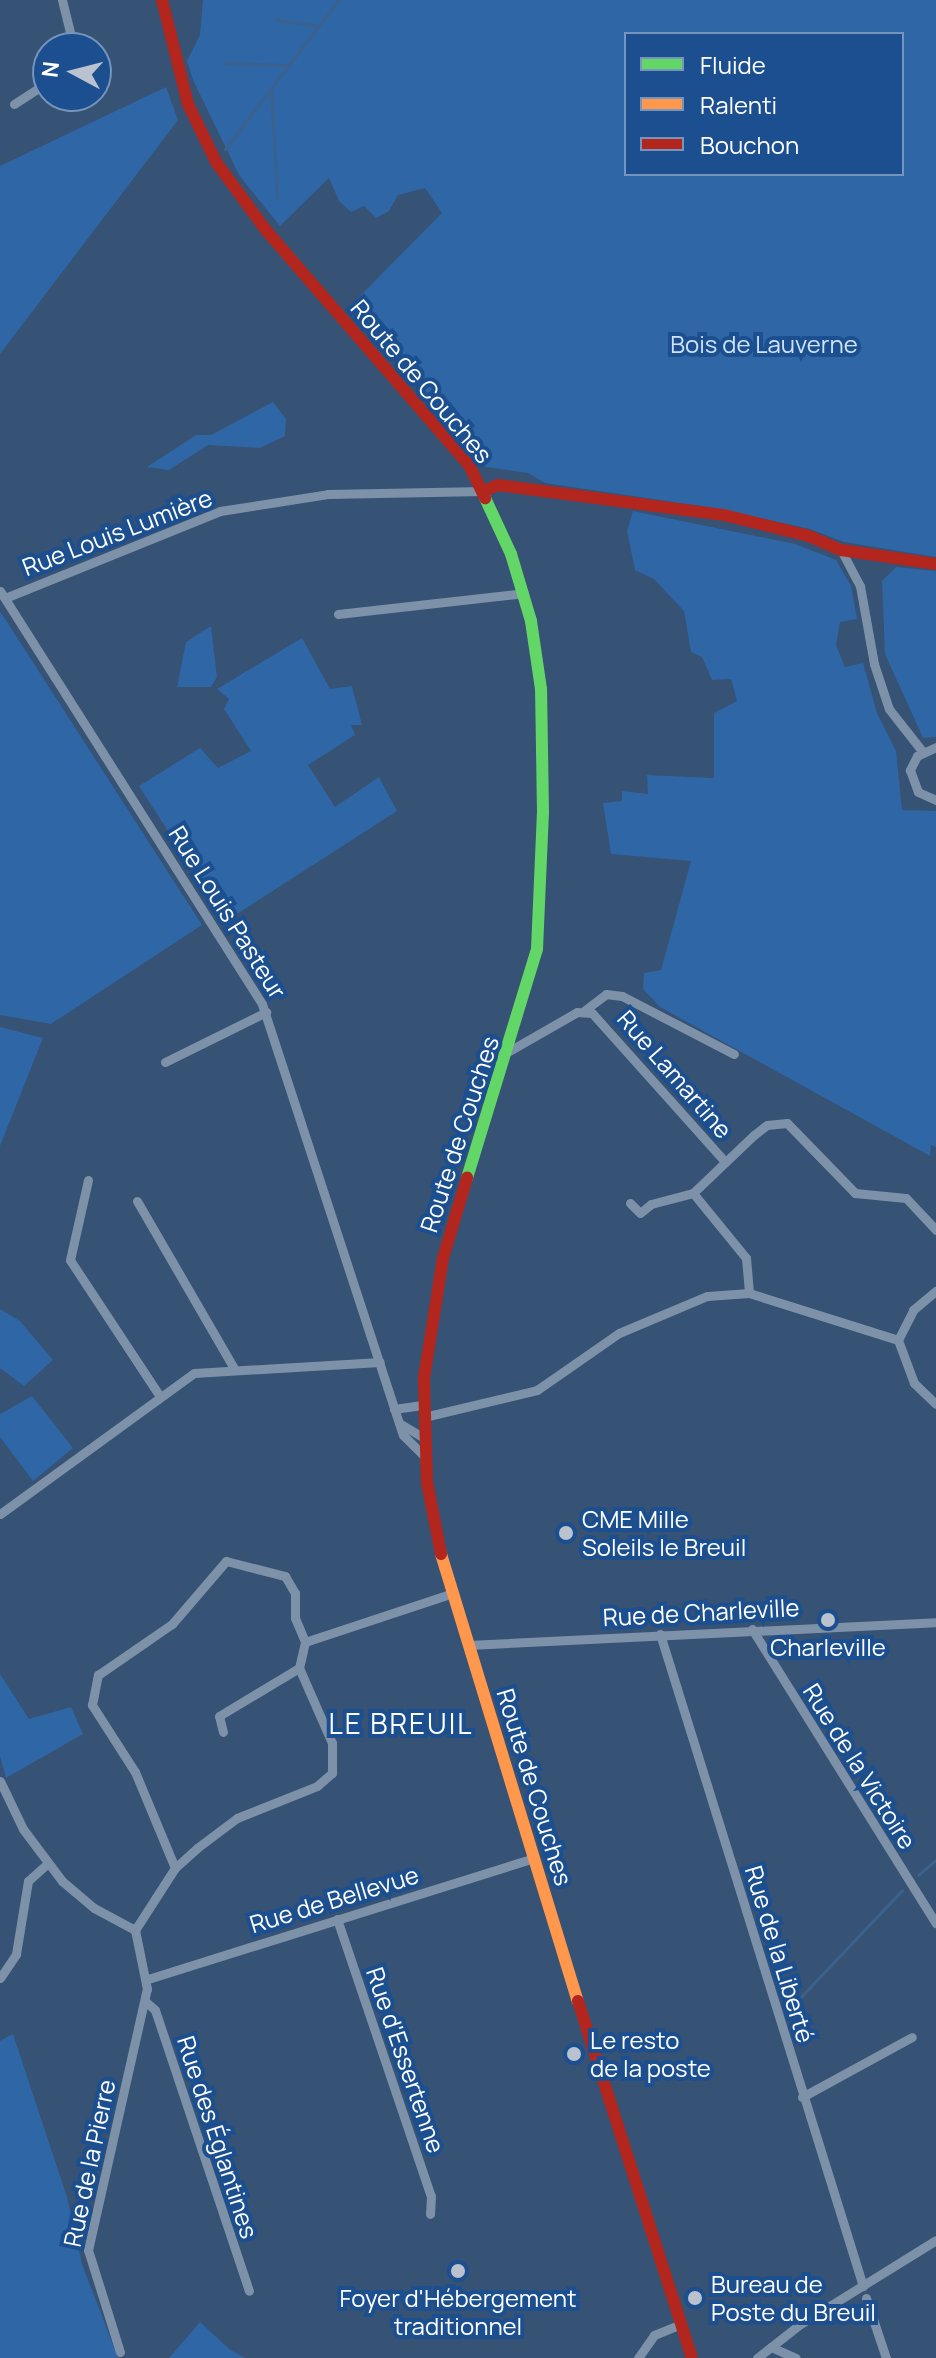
<!DOCTYPE html>
<meta charset="utf-8">
<style>
body{margin:0}
#map{position:relative;width:936px;height:2358px;overflow:hidden;background:#365274;font-family:Manrope,sans-serif}
div>[style]{position:absolute}
.green>*{inset:0;background:#2f66a5}
.stream>*{height:3px;margin:-1.5px;padding:0 1.5px;transform-origin:1.5px;border-radius:1.5px;background:#3b618d}
.street>*{height:9px;margin:-4.5px;padding:0 4.5px;transform-origin:4.5px;border-radius:4.5px;background:#7d92a8}
.fast>*{height:12px;margin:-6px;padding:0 6px;transform-origin:6px;border-radius:6px;background:#63d668}
.slow>*{height:12px;margin:-6px;padding:0 6px;transform-origin:6px;border-radius:6px;background:#ff974d}
.jam>*{height:12px;margin:-6px;padding:0 6px;transform-origin:6px;border-radius:6px;background:#b3261e}
.dots>*{width:22px;height:22px;translate:-50% -50%;box-sizing:border-box;border:4px solid #1b4f8f;border-radius:50%}
span{translate:-50% -50%;white-space:nowrap;text-align:center;line-height:1.15;-webkit-text-stroke:8px #1b4f8f;paint-order:stroke}
.park-label{font-size:24px;color:#cfe3fa}
.street-label{font-size:24px;color:#fff}
.poi-label{font-size:24px;color:#fff}
.left{translate:0 -50%;text-align:left}
.quarter-label{font-size:28px;color:#fff;letter-spacing:2px}
.legend{position:absolute;left:624px;top:32px;width:280px;height:144px;box-sizing:border-box;background:#1b4f8f;border:2px solid #7695bc;margin:0;padding:10px 14px;list-style:none;font-size:24px;color:#fff}
.legend li{display:flex;align-items:center;gap:16px;height:40px}
.legend b{width:40px;border:2px solid #7695bc}
.north{position:absolute;left:32px;top:32px;width:80px;height:80px;box-sizing:border-box;background:#1b4f8f;border:2px solid #7695bc;border-radius:50%;rotate:277deg;font-size:22px;font-weight:700;line-height:32px;text-align:center;color:#fff}
.north::after{content:'';display:block;margin:auto;width:28px;height:36px;background:#b9c2ce;clip-path:polygon(50% 0,100% 100%,50% 72%,0 100%)}
</style>
<div id="map">
<div class="green">
<i style="clip-path:polygon(evenodd,203px 0,936px 0,936px 557px,844px 542px,810px 529px,714px 508px,545px 483px,528px 473px,486px 467px,352px 304px,442px 213px,425px 188px,398px 195px,389px 211px,376px 218px,364px 206px,351px 212px,339px 201px,329px 178px,280px 226px,239px 175px,193px 80px,187px 61px,200px 35px,203px 0,626px 34px,902px 34px,902px 174px,626px 174px,626px 34px)"></i>
<i style="clip-path:polygon(166px 87px,178px 120px,0 354px,0 166px)"></i>
<i style="clip-path:polygon(273px 402px,286px 419px,285px 436px,260px 448px,208px 445px,169px 470px,147px 467px,196px 435px,211px 435px)"></i>
<i style="clip-path:polygon(633px 511px,795px 544px,836px 560px,851px 586px,857px 619px,840px 622px,836px 645px,845px 667px,863px 663px,877px 713px,896px 751px,902px 810px,936px 811px,936px 1147px,931px 1145px,930px 1156px,660px 1007px,643px 989px,644px 973px,661px 970px,691px 861px,611px 854px,603px 803px,622px 801px,622px 791px,648px 794px,647px 775px,714px 778px,714px 713px,737px 701px,731px 679px,712px 680px,702px 657px,691px 652px,684px 611px,654px 579px,635px 570px,627px 531px)"></i>
<i style="clip-path:polygon(896px 567px,936px 571px,936px 737px,923px 738px,885px 654px,882px 581px)"></i>
<i style="clip-path:polygon(0 611px,202px 925px,51px 1024px,0 1015px)"></i>
<i style="clip-path:polygon(211px 626px,217px 677px,211px 687px,177px 687px,186px 642px)"></i>
<i style="clip-path:polygon(302px 638px,330px 689px,352px 686px,362px 725px,351px 725px,355px 735px,308px 765px,335px 807px,379px 777px,397px 811px,226px 921px,139px 786px,200px 748px,218px 768px,251px 751px,224px 709px,229px 699px,217px 689px)"></i>
<i style="clip-path:polygon(0 1027px,43px 1038px,0 1146px)"></i>
<i style="clip-path:polygon(0 1309px,20px 1321px,53px 1360px,24px 1386px,0 1368px)"></i>
<i style="clip-path:polygon(32px 1396px,73px 1448px,33px 1481px,0 1437px,0 1414px)"></i>
<i style="clip-path:polygon(0 1674px,29px 1719px,71px 1707px,83px 1734px,6px 1778px,0 1756px)"></i>
<i style="clip-path:polygon(13px 2034px,67px 2197px,82px 2264px,118px 2358px,0 2358px,0 2041px)"></i>
<i style="clip-path:polygon(200px 2322px,229px 2349px,245px 2358px,169px 2358px)"></i>
</div>
<div class="stream">
<i style="left:276px;top:20px;width:43px;rotate:7.9deg"></i>
<i style="left:223px;top:63px;width:64px;rotate:1.8deg"></i>
<i style="left:271px;top:89px;width:109px;rotate:86.8deg"></i>
<i style="left:225px;top:149px;width:187px;rotate:-52.8deg"></i>
<i style="left:918px;top:1875px;width:23px;rotate:-40deg"></i>
<i style="left:794px;top:2004px;width:157px;rotate:-46.5deg"></i>
</div>
<div class="street">
<i style="left:62px;top:0;width:49px;rotate:76deg"></i>
<i style="left:14px;top:104px;width:40px;rotate:-32.9deg"></i>
<i style="left:841px;top:550px;width:41px;rotate:62.2deg"></i>
<i style="left:860px;top:586px;width:79px;rotate:79.8deg"></i>
<i style="left:874px;top:664px;width:47px;rotate:71.6deg"></i>
<i style="left:889px;top:709px;width:53px;rotate:51.8deg"></i>
<i style="left:0;top:591px;width:489px;rotate:57.6deg"></i>
<i style="left:262px;top:1004px;width:453px;rotate:71.9deg"></i>
<i style="left:403px;top:1435px;width:31px;rotate:45deg"></i>
<i style="left:5px;top:598px;width:232px;rotate:-22deg"></i>
<i style="left:220px;top:511px;width:109px;rotate:-8.9deg"></i>
<i style="left:328px;top:494px;width:156px;rotate:-1.1deg"></i>
<i style="left:338px;top:614px;width:187px;rotate:-6.4deg"></i>
<i style="left:936px;top:747px;width:21px;rotate:155deg"></i>
<i style="left:917px;top:756px;width:16px;rotate:117deg"></i>
<i style="left:910px;top:770px;width:23px;rotate:70deg"></i>
<i style="left:918px;top:792px;width:20px;rotate:24deg"></i>
<i style="left:585px;top:1010px;width:26px;rotate:-37deg"></i>
<i style="left:606px;top:994px;width:16px;rotate:7deg"></i>
<i style="left:622px;top:996px;width:126px;rotate:27.4deg"></i>
<i style="left:509px;top:1051px;width:78px;rotate:-29.8deg"></i>
<i style="left:577px;top:1012px;width:15px;rotate:4deg"></i>
<i style="left:592px;top:1013px;width:200px;rotate:48.2deg"></i>
<i style="left:165px;top:1062px;width:113px;rotate:-26.3deg"></i>
<i style="left:88px;top:1180px;width:82px;rotate:102.7deg"></i>
<i style="left:70px;top:1260px;width:162px;rotate:56.6deg"></i>
<i style="left:693px;top:1193px;width:84px;rotate:50.8deg"></i>
<i style="left:746px;top:1258px;width:35px;rotate:85deg"></i>
<i style="left:137px;top:1201px;width:193px;rotate:59.9deg"></i>
<i style="left:630px;top:1203px;width:14px;rotate:45deg"></i>
<i style="left:640px;top:1213px;width:14px;rotate:-39deg"></i>
<i style="left:651px;top:1204px;width:43px;rotate:-14.7deg"></i>
<i style="left:693px;top:1193px;width:84px;rotate:-43.6deg"></i>
<i style="left:754px;top:1135px;width:16px;rotate:-38deg"></i>
<i style="left:767px;top:1125px;width:20px;rotate:-6deg"></i>
<i style="left:787px;top:1123px;width:98px;rotate:45.8deg"></i>
<i style="left:855px;top:1193px;width:51px;rotate:5.6deg"></i>
<i style="left:906px;top:1198px;width:44px;rotate:46.8deg"></i>
<i style="left:898px;top:1340px;width:34px;rotate:-63deg"></i>
<i style="left:913px;top:1310px;width:30px;rotate:-40deg"></i>
<i style="left:394px;top:1409px;width:30px;rotate:-8deg"></i>
<i style="left:424px;top:1417px;width:116px;rotate:-13.4deg"></i>
<i style="left:537px;top:1390px;width:100px;rotate:-34.8deg"></i>
<i style="left:619px;top:1333px;width:95px;rotate:-22.8deg"></i>
<i style="left:707px;top:1296px;width:42px;rotate:-4.1deg"></i>
<i style="left:749px;top:1293px;width:156px;rotate:17.5deg"></i>
<i style="left:898px;top:1340px;width:46px;rotate:69.6deg"></i>
<i style="left:914px;top:1383px;width:30px;rotate:44deg"></i>
<i style="left:399px;top:1423px;width:29px;rotate:31deg"></i>
<i style="left:0;top:1514px;width:240px;rotate:-36deg"></i>
<i style="left:194px;top:1373px;width:186px;rotate:-3.4deg"></i>
<i style="left:752px;top:1629px;width:347px;rotate:58deg"></i>
<i style="left:660px;top:1634px;width:683px;rotate:72.71deg"></i>
<i style="left:469px;top:1645px;width:468px;rotate:-2.8deg"></i>
<i style="left:223px;top:1732px;width:16px;rotate:-104deg"></i>
<i style="left:219px;top:1716px;width:93px;rotate:-31deg"></i>
<i style="left:0;top:1781px;width:53px;rotate:64.4deg"></i>
<i style="left:23px;top:1829px;width:65px;rotate:53.1deg"></i>
<i style="left:62px;top:1881px;width:42px;rotate:40.2deg"></i>
<i style="left:94px;top:1908px;width:47px;rotate:28.2deg"></i>
<i style="left:175px;top:1868px;width:104px;rotate:-112.6deg"></i>
<i style="left:135px;top:1772px;width:80px;rotate:-122.7deg"></i>
<i style="left:92px;top:1705px;width:31px;rotate:-79deg"></i>
<i style="left:98px;top:1675px;width:90px;rotate:-34.6deg"></i>
<i style="left:172px;top:1624px;width:83px;rotate:-49.4deg"></i>
<i style="left:226px;top:1561px;width:61px;rotate:14.3deg"></i>
<i style="left:285px;top:1576px;width:20px;rotate:60deg"></i>
<i style="left:295px;top:1593px;width:25px;rotate:90deg"></i>
<i style="left:295px;top:1618px;width:26px;rotate:67deg"></i>
<i style="left:305px;top:1642px;width:156px;rotate:-18.3deg"></i>
<i style="left:337px;top:1919px;width:293px;rotate:71.3deg"></i>
<i style="left:431px;top:2196px;width:18px;rotate:93deg"></i>
<i style="left:0;top:1978px;width:29px;rotate:-56deg"></i>
<i style="left:16px;top:1954px;width:74px;rotate:-80.7deg"></i>
<i style="left:28px;top:1881px;width:25px;rotate:-42deg"></i>
<i style="left:148px;top:1979px;width:404px;rotate:-17.4deg"></i>
<i style="left:145px;top:2001px;width:13px;rotate:42deg"></i>
<i style="left:155px;top:2010px;width:296px;rotate:71.5deg"></i>
<i style="left:802px;top:2097px;width:125px;rotate:-28.6deg"></i>
<i style="left:866px;top:2298px;width:63px;rotate:71.6deg"></i>
<i style="left:771px;top:2347px;width:27px;rotate:24deg"></i>
<i style="left:120px;top:2352px;width:107px;rotate:-107.4deg"></i>
<i style="left:88px;top:2250px;width:268px;rotate:-77.3deg"></i>
<i style="left:147px;top:1989px;width:60px;rotate:-101.5deg"></i>
<i style="left:135px;top:1930px;width:74px;rotate:-57.2deg"></i>
<i style="left:175px;top:1868px;width:30px;rotate:-42deg"></i>
<i style="left:197px;top:1848px;width:50px;rotate:-36.9deg"></i>
<i style="left:237px;top:1818px;width:86px;rotate:-21.8deg"></i>
<i style="left:317px;top:1786px;width:20px;rotate:-41deg"></i>
<i style="left:332px;top:1773px;width:30px;rotate:-90deg"></i>
<i style="left:332px;top:1743px;width:82px;rotate:-113.7deg"></i>
<i style="left:299px;top:1668px;width:27px;rotate:-77deg"></i>
<i style="left:638px;top:2358px;width:28px;rotate:-55deg"></i>
<i style="left:654px;top:2335px;width:27px;rotate:-22deg"></i>
<i style="left:757px;top:2358px;width:53px;rotate:-38.2deg"></i>
<i style="left:799px;top:2325px;width:161px;rotate:-31.8deg"></i>
</div>
<div class="fast">
<i style="left:467px;top:1178px;width:239px;rotate:-73deg"></i>
<i style="left:537px;top:949px;width:136px;rotate:-87.5deg"></i>
<i style="left:543px;top:813px;width:124px;rotate:-90.9deg"></i>
<i style="left:541px;top:689px;width:69px;rotate:-98.4deg"></i>
<i style="left:531px;top:621px;width:70px;rotate:-106.6deg"></i>
<i style="left:511px;top:554px;width:62px;rotate:-114.9deg"></i>
</div>
<div class="slow">
<i style="left:441px;top:1554px;width:468px;rotate:73deg"></i>
</div>
<div class="jam">
<i style="left:162px;top:0;width:107px;rotate:76deg"></i>
<i style="left:188px;top:104px;width:64px;rotate:64.2deg"></i>
<i style="left:216px;top:162px;width:83px;rotate:53.8deg"></i>
<i style="left:265px;top:229px;width:312px;rotate:49.2deg"></i>
<i style="left:469px;top:465px;width:37px;rotate:64deg"></i>
<i style="left:484px;top:491px;width:15px;rotate:-23deg"></i>
<i style="left:498px;top:485px;width:228px;rotate:7.6deg"></i>
<i style="left:724px;top:515px;width:88px;rotate:13.9deg"></i>
<i style="left:809px;top:536px;width:35px;rotate:24deg"></i>
<i style="left:841px;top:550px;width:96px;rotate:8.4deg"></i>
<i style="left:441px;top:1554px;width:73px;rotate:-101deg"></i>
<i style="left:427px;top:1482px;width:104px;rotate:-91.7deg"></i>
<i style="left:424px;top:1378px;width:121px;rotate:-81deg"></i>
<i style="left:443px;top:1258px;width:84px;rotate:-73.3deg"></i>
<i style="left:578px;top:2001px;width:375px;rotate:72.3deg"></i>
</div>
<div class="dots">
<i style="left:566px;top:1533px;background:#b9c2ce"></i>
<i style="left:828px;top:1620px;background:#b9c2ce"></i>
<i style="left:574px;top:2054px;background:#b9c2ce"></i>
<i style="left:458px;top:2271px;background:#b9c2ce"></i>
<i style="left:695px;top:2298px;background:#b9c2ce"></i>
</div>
<div class="park-label">
<span style="left:764px;top:344px">Bois de Lauverne</span>
</div>
<div class="street-label">
<span style="left:422px;top:381px;rotate:50deg">Route de Couches</span>
<span style="left:117px;top:532px;rotate:-21deg">Rue Louis Lumière</span>
<span style="left:228px;top:912px;rotate:58deg">Rue Louis Pasteur</span>
<span style="left:675px;top:1074px;rotate:49deg">Rue Lamartine</span>
<span style="left:459px;top:1134px;rotate:-72deg">Route de Couches</span>
<span style="left:701px;top:1612px;rotate:-3deg">Rue de Charleville</span>
<span style="left:860px;top:1766px;rotate:58deg">Rue de la Victoire</span>
<span style="left:535px;top:1787px;rotate:73deg">Route de Couches</span>
<span style="left:334px;top:1899px;rotate:-17deg">Rue de Bellevue</span>
<span style="left:780px;top:1954px;rotate:73deg">Rue de la Liberté</span>
<span style="left:406px;top:2060px;rotate:71deg">Rue d'Essertenne</span>
<span style="left:218px;top:2137px;rotate:72deg">Rue des Églantines</span>
<span style="left:89px;top:2163px;rotate:-78deg">Rue de la Pierre</span>
</div>
<div class="poi-label">
<span class="left" style="left:582px;top:1533px">CME Mille<br>Soleils le Breuil</span>
<span style="left:828px;top:1647px">Charleville</span>
<span class="left" style="left:590px;top:2054px">Le resto<br>de la poste</span>
<span class="left" style="left:711px;top:2298px">Bureau de<br>Poste du Breuil</span>
<span style="left:458px;top:2312px">Foyer d'Hébergement<br>traditionnel</span>
</div>
<div class="quarter-label">
<span style="left:401px;top:1723px">LE BREUIL</span>
</div>
<ul class="legend">
<li><b style="height:10px;background:#63d668"></b>Fluide</li>
<li><b style="height:10px;background:#ff974d"></b>Ralenti</li>
<li><b style="height:10px;background:#b3261e"></b>Bouchon</li>
</ul>
<div class="north">N</div>
</div>
